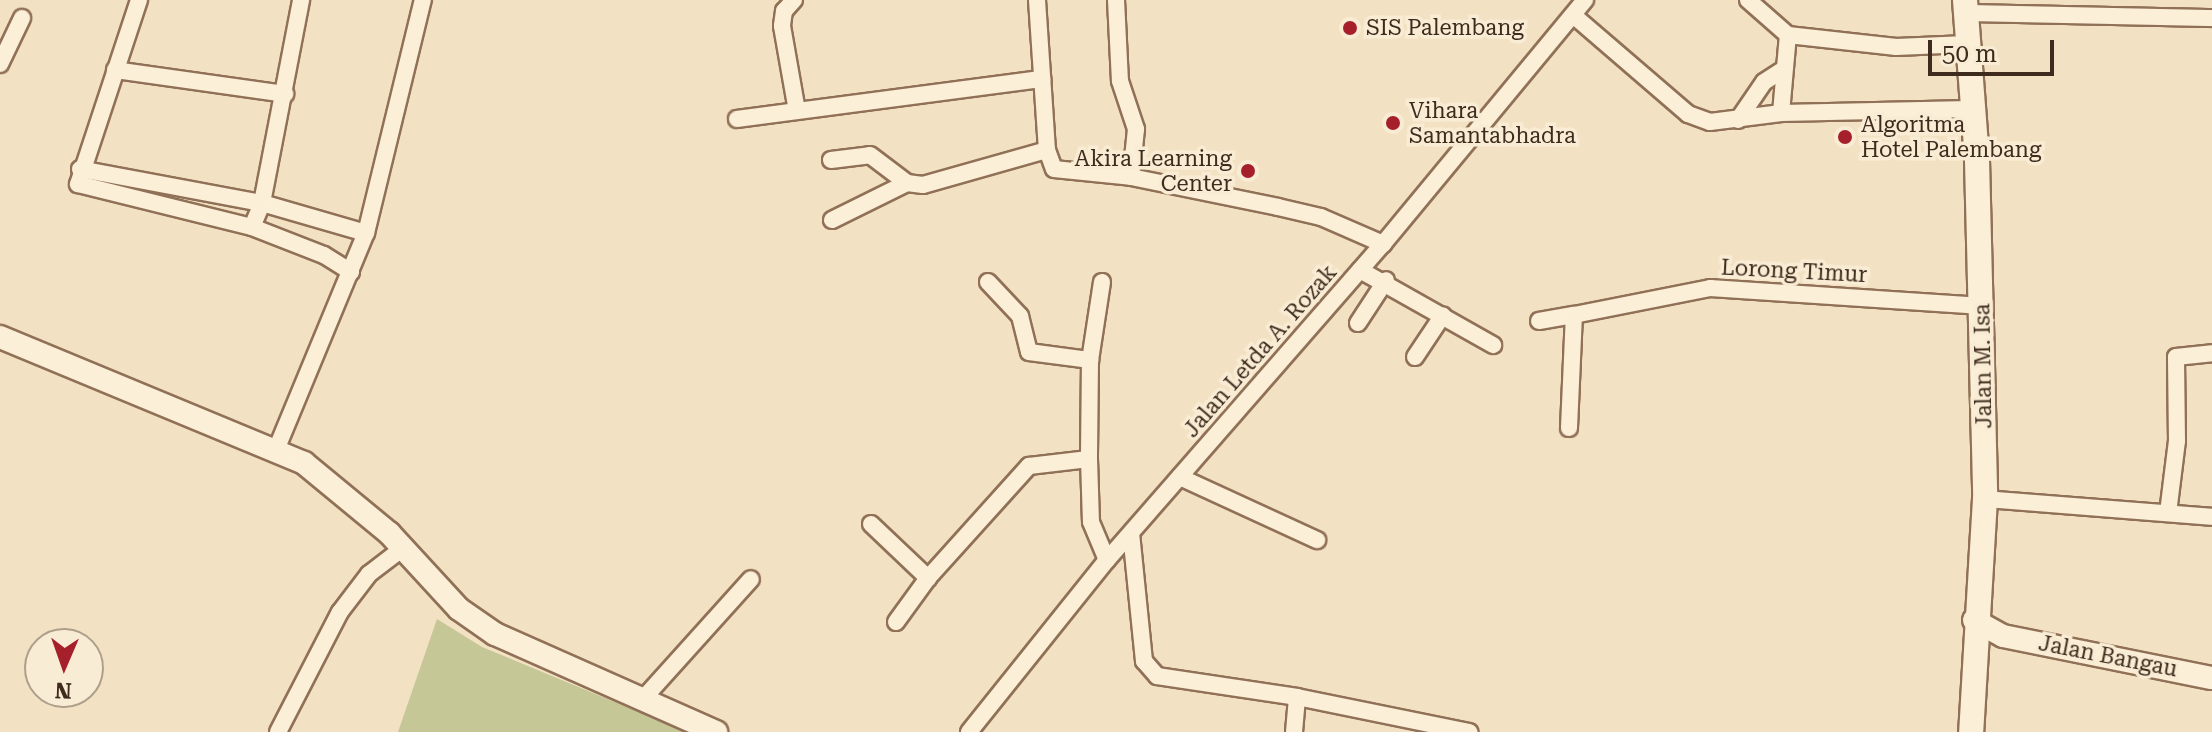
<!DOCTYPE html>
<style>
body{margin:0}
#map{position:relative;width:2212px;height:732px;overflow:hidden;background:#f3e1c3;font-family:"Roboto Serif",serif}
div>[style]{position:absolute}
.cemetery>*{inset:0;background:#c5c796}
.roads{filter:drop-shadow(2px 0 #907157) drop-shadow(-2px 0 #907157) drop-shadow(0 2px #907157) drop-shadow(0 -2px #907157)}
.minor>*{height:16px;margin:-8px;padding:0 8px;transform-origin:8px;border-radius:8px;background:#fcefd8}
.tertiary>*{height:22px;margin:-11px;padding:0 11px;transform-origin:11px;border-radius:11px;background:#fcefd8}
.secondary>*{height:24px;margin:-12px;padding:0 12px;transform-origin:12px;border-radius:12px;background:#fcefd8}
.dots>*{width:22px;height:22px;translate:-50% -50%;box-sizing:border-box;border:4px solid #f9ecd4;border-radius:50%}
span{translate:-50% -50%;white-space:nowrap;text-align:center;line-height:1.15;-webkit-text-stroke:7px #f9ecd4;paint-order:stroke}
.poi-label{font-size:22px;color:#3e2b1d}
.left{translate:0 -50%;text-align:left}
.right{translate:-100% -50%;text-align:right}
.street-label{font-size:22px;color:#3e2b1d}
.north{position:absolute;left:24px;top:628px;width:80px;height:80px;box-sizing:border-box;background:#f9ecd4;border:2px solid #ae9f8b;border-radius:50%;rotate:182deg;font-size:22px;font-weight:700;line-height:32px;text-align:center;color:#3e2b1d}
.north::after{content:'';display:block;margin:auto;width:28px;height:36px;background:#a6202c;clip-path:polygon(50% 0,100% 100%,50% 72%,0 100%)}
.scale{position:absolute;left:1928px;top:40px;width:126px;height:36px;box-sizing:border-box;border:4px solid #3e2b1d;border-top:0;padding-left:10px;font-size:24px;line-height:28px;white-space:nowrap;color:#3e2b1d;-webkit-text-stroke:6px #f9ecd4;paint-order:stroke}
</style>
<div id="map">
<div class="cemetery">
<i style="clip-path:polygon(437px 619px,482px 647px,687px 732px,398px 732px)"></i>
</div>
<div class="roads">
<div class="minor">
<i style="left:139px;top:0;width:194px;rotate:108.3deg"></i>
<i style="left:78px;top:184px;width:179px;rotate:13.9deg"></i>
<i style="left:252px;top:227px;width:77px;rotate:21.3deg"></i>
<i style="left:324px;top:255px;width:32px;rotate:32deg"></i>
<i style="left:794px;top:0;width:15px;rotate:132deg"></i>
<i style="left:784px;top:11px;width:15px;rotate:98deg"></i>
<i style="left:782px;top:26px;width:86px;rotate:80deg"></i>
<i style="left:1037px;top:0;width:150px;rotate:86.2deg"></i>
<i style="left:1047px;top:150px;width:20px;rotate:70deg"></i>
<i style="left:1054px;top:169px;width:77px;rotate:5.9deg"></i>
<i style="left:1131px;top:177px;width:150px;rotate:11.5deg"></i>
<i style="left:1278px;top:207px;width:44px;rotate:13.1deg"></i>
<i style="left:1321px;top:217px;width:68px;rotate:23.5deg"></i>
<i style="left:1116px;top:0;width:81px;rotate:87.2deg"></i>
<i style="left:1120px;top:81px;width:51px;rotate:71.6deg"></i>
<i style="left:1136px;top:129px;width:48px;rotate:95.9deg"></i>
<i style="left:1748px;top:0;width:53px;rotate:41.2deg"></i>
<i style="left:1788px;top:35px;width:109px;rotate:6.3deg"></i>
<i style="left:1896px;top:47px;width:71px;rotate:-2.4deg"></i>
<i style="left:1965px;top:13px;width:247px;rotate:1.2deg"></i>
<i style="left:1573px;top:15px;width:152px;rotate:40.7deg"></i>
<i style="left:1688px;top:114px;width:23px;rotate:20deg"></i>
<i style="left:1710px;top:122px;width:72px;rotate:-7.2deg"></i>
<i style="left:1781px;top:113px;width:78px;rotate:-84.9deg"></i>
<i style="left:0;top:64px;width:51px;rotate:-64.4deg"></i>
<i style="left:115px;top:70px;width:172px;rotate:8deg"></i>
<i style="left:1781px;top:113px;width:189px;rotate:-1.2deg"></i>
<i style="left:737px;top:119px;width:308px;rotate:-7.5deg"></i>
<i style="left:1738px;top:120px;width:46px;rotate:-55.6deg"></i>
<i style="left:1764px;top:82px;width:24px;rotate:-33deg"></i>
<i style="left:831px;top:160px;width:39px;rotate:-7deg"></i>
<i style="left:870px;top:155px;width:46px;rotate:37.1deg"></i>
<i style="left:907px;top:183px;width:16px;rotate:7deg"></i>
<i style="left:923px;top:185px;width:129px;rotate:-15.8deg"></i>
<i style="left:80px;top:169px;width:185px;rotate:10.6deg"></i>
<i style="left:262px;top:203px;width:108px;rotate:16.1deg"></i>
<i style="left:832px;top:220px;width:84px;rotate:-26.3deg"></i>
<i style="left:252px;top:227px;width:26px;rotate:-67deg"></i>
<i style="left:262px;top:203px;width:207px;rotate:-79.1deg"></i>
<i style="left:1360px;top:270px;width:153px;rotate:29.4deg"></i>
<i style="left:988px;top:282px;width:47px;rotate:46.7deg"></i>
<i style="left:1020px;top:316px;width:37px;rotate:76deg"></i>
<i style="left:1029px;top:352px;width:62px;rotate:7.5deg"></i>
<i style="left:1102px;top:282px;width:79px;rotate:98.7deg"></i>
<i style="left:1090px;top:360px;width:99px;rotate:90.6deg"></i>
<i style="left:1089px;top:459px;width:63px;rotate:88.2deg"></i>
<i style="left:1091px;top:522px;width:41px;rotate:67.2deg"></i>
<i style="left:1539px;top:321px;width:36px;rotate:-10deg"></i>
<i style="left:1358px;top:323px;width:51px;rotate:-56.9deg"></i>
<i style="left:1415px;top:357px;width:50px;rotate:-56.3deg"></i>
<i style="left:1569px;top:428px;width:113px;rotate:-87.5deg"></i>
<i style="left:1574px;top:315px;width:139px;rotate:-11.2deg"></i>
<i style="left:1710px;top:288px;width:273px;rotate:3.8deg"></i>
<i style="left:276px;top:450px;width:235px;rotate:-67.5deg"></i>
<i style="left:366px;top:233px;width:240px;rotate:-76.3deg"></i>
<i style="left:1180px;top:477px;width:151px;rotate:24.7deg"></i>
<i style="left:1985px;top:499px;width:228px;rotate:4.5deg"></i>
<i style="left:2168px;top:513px;width:73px;rotate:-82.9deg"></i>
<i style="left:2177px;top:441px;width:84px;rotate:-90.7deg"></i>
<i style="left:2176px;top:357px;width:36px;rotate:-6deg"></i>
<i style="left:871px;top:524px;width:79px;rotate:43.5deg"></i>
<i style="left:1131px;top:533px;width:129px;rotate:84.2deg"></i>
<i style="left:1144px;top:661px;width:20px;rotate:49deg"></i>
<i style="left:1157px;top:676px;width:142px;rotate:8.5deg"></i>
<i style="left:1297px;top:697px;width:176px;rotate:11.5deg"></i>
<i style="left:896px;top:622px;width:54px;rotate:-54deg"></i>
<i style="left:928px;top:578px;width:151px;rotate:-48deg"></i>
<i style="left:1029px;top:466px;width:60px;rotate:-6.7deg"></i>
<i style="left:643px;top:699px;width:161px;rotate:-48deg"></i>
<i style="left:278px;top:732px;width:135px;rotate:-62.7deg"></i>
<i style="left:340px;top:612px;width:48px;rotate:-52.7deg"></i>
<i style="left:369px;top:574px;width:43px;rotate:-37.4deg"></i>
<i style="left:969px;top:732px;width:221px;rotate:-51.3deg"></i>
<i style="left:1107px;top:560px;width:420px;rotate:-48.9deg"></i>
<i style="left:1383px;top:244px;width:317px;rotate:-50.4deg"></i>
<i style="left:1294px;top:732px;width:35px;rotate:-85deg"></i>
</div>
<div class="tertiary">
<i style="left:0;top:337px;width:329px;rotate:22.5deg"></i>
<i style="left:304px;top:463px;width:110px;rotate:39.5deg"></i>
<i style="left:389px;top:533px;width:103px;rotate:47.4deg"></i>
<i style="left:459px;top:609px;width:44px;rotate:34.8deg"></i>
<i style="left:495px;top:634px;width:242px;rotate:23.9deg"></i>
<i style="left:1974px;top:620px;width:33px;rotate:29deg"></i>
<i style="left:2003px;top:636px;width:213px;rotate:11.4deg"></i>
</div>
<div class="secondary">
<i style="left:1965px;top:0;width:160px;rotate:85.7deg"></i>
<i style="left:1977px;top:160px;width:339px;rotate:88.6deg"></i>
<i style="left:1985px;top:499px;width:233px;rotate:93.4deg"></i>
</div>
</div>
<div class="dots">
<i style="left:1350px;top:28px;background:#a6202c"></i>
<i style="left:1393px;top:123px;background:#a6202c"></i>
<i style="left:1845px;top:137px;background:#a6202c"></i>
<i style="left:1248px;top:171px;background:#a6202c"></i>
</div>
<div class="poi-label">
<span class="left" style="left:1366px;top:28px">SIS Palembang</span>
<span class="left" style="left:1409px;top:123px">Vihara<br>Samantabhadra</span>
<span class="left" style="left:1861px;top:137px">Algoritma<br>Hotel Palembang</span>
<span class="right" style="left:1232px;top:171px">Akira Learning<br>Center</span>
</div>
<div class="street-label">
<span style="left:1794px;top:271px;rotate:3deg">Lorong Timur</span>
<span style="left:1260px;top:351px;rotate:-49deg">Jalan Letda A. Rozak</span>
<span style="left:1983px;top:366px;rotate:-91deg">Jalan M. Isa</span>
<span style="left:2108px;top:656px;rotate:11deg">Jalan Bangau</span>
</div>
<div class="north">N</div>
<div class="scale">50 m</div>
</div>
